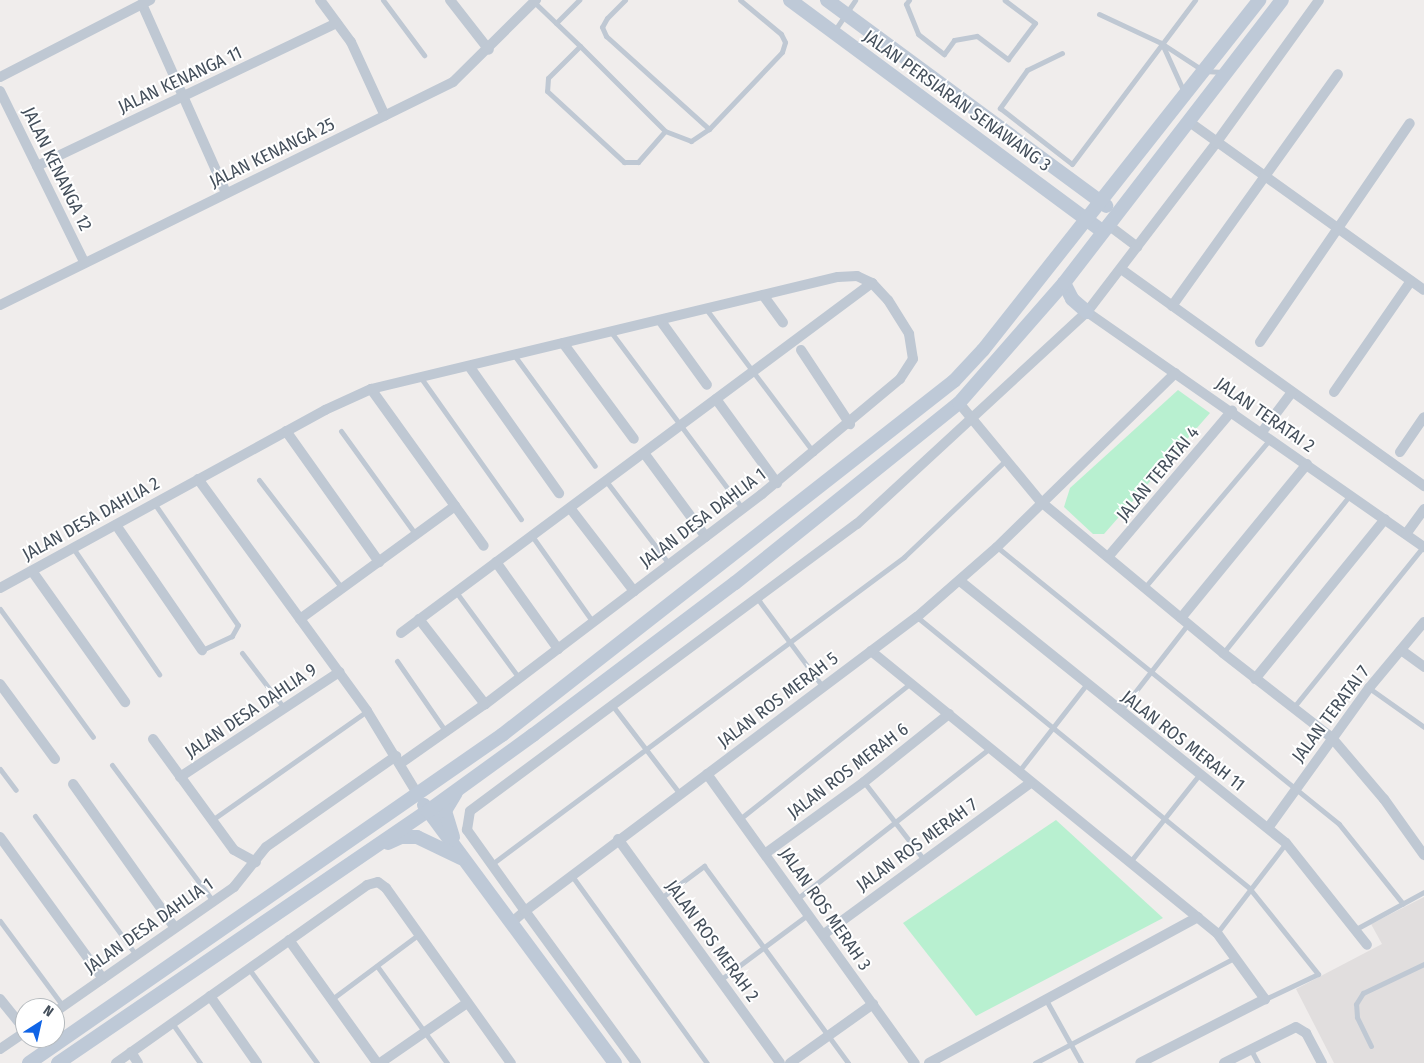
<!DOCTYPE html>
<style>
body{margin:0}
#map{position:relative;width:1424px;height:1063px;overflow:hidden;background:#f0edec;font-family:"Fira Sans Condensed",sans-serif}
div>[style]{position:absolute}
.education>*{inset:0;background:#e1dede}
.green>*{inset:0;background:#b8f0d0}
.lane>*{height:5px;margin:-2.5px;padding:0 2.5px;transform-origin:2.5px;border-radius:2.5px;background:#bfc8d3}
.street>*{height:10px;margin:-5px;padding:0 5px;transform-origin:5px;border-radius:5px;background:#bfc8d3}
.secondary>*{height:14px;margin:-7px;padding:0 7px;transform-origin:7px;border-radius:7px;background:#bec9d7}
span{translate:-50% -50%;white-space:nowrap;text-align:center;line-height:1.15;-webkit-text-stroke:4px #fff;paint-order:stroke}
.street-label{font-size:18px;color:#444f5b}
.north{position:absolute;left:15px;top:998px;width:50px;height:50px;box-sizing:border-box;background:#fff;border:1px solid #b4b9bd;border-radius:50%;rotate:35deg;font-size:14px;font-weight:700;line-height:20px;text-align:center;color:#444f5b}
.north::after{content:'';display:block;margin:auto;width:18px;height:22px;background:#1064e6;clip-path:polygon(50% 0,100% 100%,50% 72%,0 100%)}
</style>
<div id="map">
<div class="education">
<i style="clip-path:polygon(1424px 897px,1424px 1063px,1334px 1063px,1296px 989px,1382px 944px,1371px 924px)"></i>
</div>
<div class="green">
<i style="clip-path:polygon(1178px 390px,1210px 413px,1104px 534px,1093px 534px,1064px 507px,1070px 488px)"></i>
<i style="clip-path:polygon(1056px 820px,1163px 918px,976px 1016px,903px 923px)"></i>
</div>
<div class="lane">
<i style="left:383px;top:0;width:69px;rotate:53.3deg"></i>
<i style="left:625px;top:0;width:25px;rotate:135deg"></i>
<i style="left:607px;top:18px;width:10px;rotate:119deg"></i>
<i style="left:602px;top:27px;width:10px;rotate:66deg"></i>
<i style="left:606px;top:36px;width:139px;rotate:42.1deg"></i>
<i style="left:909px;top:0;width:5px;rotate:127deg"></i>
<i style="left:906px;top:4px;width:32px;rotate:68deg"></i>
<i style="left:918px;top:34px;width:33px;rotate:38deg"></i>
<i style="left:944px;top:54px;width:17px;rotate:-54deg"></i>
<i style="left:954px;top:40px;width:23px;rotate:-10deg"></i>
<i style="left:977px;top:36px;width:39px;rotate:37deg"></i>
<i style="left:1008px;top:59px;width:45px;rotate:-53.1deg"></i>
<i style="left:1035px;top:23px;width:38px;rotate:-143deg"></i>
<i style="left:534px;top:2px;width:64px;rotate:43.7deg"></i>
<i style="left:580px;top:46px;width:45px;rotate:135deg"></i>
<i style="left:548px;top:78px;width:13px;rotate:94deg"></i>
<i style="left:547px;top:91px;width:105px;rotate:42.7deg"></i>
<i style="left:624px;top:162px;width:14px"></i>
<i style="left:638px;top:162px;width:41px;rotate:-48.9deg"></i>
<i style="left:1099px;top:14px;width:68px;rotate:25.1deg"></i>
<i style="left:1161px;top:43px;width:51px;rotate:33.1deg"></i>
<i style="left:1204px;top:71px;width:19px;rotate:3deg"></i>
<i style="left:556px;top:23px;width:33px;rotate:-45deg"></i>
<i style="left:835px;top:30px;width:36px;rotate:-56deg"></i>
<i style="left:580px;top:46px;width:120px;rotate:45deg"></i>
<i style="left:665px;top:131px;width:28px;rotate:21deg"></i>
<i style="left:691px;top:141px;width:22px;rotate:-34deg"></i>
<i style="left:709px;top:129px;width:106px;rotate:-46.5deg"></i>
<i style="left:782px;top:52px;width:10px;rotate:-73deg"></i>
<i style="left:785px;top:42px;width:9px;rotate:-117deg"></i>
<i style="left:781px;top:34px;width:53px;rotate:-140.3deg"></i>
<i style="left:1163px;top:46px;width:51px;rotate:65.5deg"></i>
<i style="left:1062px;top:53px;width:39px;rotate:154deg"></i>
<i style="left:1027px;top:70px;width:47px;rotate:125.4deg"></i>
<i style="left:1000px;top:108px;width:91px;rotate:37.9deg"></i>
<i style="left:1072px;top:164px;width:205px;rotate:-53.1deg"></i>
<i style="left:706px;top:309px;width:180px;rotate:53.1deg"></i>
<i style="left:611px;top:332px;width:221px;rotate:53.3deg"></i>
<i style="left:514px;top:355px;width:137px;rotate:53.9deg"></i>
<i style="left:421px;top:378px;width:173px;rotate:54.7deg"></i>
<i style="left:341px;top:431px;width:128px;rotate:54.2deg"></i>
<i style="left:259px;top:480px;width:136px;rotate:52.5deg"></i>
<i style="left:606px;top:481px;width:104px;rotate:52.8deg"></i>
<i style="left:154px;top:503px;width:148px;rotate:55.5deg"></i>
<i style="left:238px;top:625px;width:13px;rotate:119deg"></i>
<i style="left:232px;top:636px;width:33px;rotate:155deg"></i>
<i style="left:532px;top:536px;width:105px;rotate:54.7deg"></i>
<i style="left:997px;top:547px;width:440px;rotate:39deg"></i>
<i style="left:1339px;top:824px;width:102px;rotate:51.3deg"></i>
<i style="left:73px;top:548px;width:153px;rotate:55.7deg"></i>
<i style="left:1145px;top:587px;width:194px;rotate:-49.8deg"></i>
<i style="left:456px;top:592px;width:107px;rotate:53.8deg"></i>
<i style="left:757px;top:598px;width:109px;rotate:53.5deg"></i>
<i style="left:0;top:609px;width:158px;rotate:54deg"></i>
<i style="left:917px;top:617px;width:430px;rotate:39.2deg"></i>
<i style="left:1250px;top:889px;width:109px;rotate:51.3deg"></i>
<i style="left:1318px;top:974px;width:59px;rotate:154.7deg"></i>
<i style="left:242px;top:653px;width:69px;rotate:52.6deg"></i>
<i style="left:1223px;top:653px;width:203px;rotate:-51.2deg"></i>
<i style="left:397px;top:661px;width:86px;rotate:55.4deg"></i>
<i style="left:1369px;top:688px;width:67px;rotate:35.3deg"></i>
<i style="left:612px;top:705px;width:112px;rotate:52.6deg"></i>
<i style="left:1293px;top:708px;width:207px;rotate:-51.1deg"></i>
<i style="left:1121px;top:710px;width:109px;rotate:-52.1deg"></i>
<i style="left:112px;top:765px;width:169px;rotate:53.4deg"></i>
<i style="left:0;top:769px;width:26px;rotate:53deg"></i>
<i style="left:1019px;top:771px;width:109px;rotate:-52.1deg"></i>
<i style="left:864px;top:782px;width:98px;rotate:52.4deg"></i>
<i style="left:35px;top:816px;width:172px;rotate:54deg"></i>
<i style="left:741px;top:818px;width:217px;rotate:-38.5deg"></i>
<i style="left:212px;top:820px;width:189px;rotate:-35.1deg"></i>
<i style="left:1130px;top:862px;width:111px;rotate:-51.6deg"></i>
<i style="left:492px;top:864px;width:514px;rotate:-36.69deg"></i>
<i style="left:904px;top:557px;width:142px;rotate:-43.6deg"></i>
<i style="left:572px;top:876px;width:231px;rotate:54.2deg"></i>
<i style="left:661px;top:898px;width:54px;rotate:-36.7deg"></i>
<i style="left:704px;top:866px;width:244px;rotate:53.8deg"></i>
<i style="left:798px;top:898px;width:242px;rotate:-38deg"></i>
<i style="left:0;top:921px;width:106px;rotate:53.5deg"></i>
<i style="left:1356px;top:929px;width:77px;rotate:-28.6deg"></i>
<i style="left:1217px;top:933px;width:113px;rotate:-52.5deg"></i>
<i style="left:377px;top:966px;width:120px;rotate:54.2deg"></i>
<i style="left:249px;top:969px;width:116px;rotate:54.1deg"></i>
<i style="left:720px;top:980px;width:111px;rotate:-36.6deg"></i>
<i style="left:332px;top:999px;width:107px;rotate:-36.7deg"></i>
<i style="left:1046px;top:1000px;width:72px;rotate:60.9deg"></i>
<i style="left:172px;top:1023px;width:49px;rotate:55deg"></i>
<i style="left:1371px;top:1046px;width:32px;rotate:-116deg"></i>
<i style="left:1357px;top:1017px;width:13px;rotate:-94deg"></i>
<i style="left:1356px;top:1004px;width:13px;rotate:-58deg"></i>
<i style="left:1363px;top:993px;width:68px;rotate:-25.4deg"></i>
<i style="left:1251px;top:1050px;width:15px;rotate:62deg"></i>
<i style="left:1035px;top:1063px;width:227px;rotate:-27.8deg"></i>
</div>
<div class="street">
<i style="left:320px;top:0;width:52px;rotate:53.6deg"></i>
<i style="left:351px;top:42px;width:81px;rotate:65.3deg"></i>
<i style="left:450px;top:0;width:63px;rotate:52deg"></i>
<i style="left:142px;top:4px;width:207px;rotate:66deg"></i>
<i style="left:0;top:77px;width:169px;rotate:-27.2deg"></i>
<i style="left:0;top:91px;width:191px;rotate:63.8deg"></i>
<i style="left:1188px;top:121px;width:290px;rotate:35.6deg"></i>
<i style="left:37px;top:166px;width:332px;rotate:-25.5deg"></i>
<i style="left:1107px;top:224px;width:38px;rotate:37deg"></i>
<i style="left:1121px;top:269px;width:373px;rotate:35.6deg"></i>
<i style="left:763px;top:295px;width:34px;rotate:54deg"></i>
<i style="left:0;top:305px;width:505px;rotate:-26.21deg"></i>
<i style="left:453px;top:82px;width:117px;rotate:-44.7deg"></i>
<i style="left:1172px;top:306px;width:285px;rotate:-54.4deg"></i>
<i style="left:1087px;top:312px;width:411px;rotate:34.9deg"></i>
<i style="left:660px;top:320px;width:80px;rotate:54.1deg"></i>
<i style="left:1260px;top:342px;width:265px;rotate:-55.6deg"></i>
<i style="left:563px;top:343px;width:119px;rotate:53.5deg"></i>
<i style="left:801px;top:350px;width:89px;rotate:56.5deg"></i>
<i style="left:469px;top:366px;width:156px;rotate:54.7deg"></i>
<i style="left:371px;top:389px;width:193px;rotate:54.3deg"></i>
<i style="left:1334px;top:392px;width:135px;rotate:-55.3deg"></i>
<i style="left:716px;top:399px;width:104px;rotate:54deg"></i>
<i style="left:959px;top:403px;width:127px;rotate:50.4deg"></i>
<i style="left:1040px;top:501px;width:238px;rotate:39.7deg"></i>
<i style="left:1223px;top:653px;width:138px;rotate:37.9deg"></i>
<i style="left:1332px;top:738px;width:80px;rotate:49.6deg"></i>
<i style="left:1384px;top:799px;width:69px;rotate:54.5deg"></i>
<i style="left:286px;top:431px;width:161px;rotate:54.6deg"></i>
<i style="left:1262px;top:432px;width:50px;rotate:-53.1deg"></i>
<i style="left:1400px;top:452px;width:42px;rotate:-55.6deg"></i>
<i style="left:644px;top:453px;width:104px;rotate:53.6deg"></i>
<i style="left:198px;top:479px;width:287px;rotate:53.9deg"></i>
<i style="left:367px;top:711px;width:98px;rotate:58.7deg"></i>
<i style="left:570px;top:508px;width:105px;rotate:52.4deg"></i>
<i style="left:116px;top:525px;width:152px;rotate:55.5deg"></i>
<i style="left:1406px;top:534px;width:31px;rotate:-54deg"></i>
<i style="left:1108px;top:557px;width:192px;rotate:-49.7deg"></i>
<i style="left:496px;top:562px;width:107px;rotate:54.5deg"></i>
<i style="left:32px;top:571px;width:161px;rotate:54.6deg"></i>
<i style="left:960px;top:581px;width:418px;rotate:38.8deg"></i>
<i style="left:1286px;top:843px;width:130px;rotate:51.5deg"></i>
<i style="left:0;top:588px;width:371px;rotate:-28.7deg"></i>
<i style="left:325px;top:410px;width:51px;rotate:-24.5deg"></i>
<i style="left:371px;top:389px;width:480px;rotate:-13.5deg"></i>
<i style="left:838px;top:277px;width:19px;rotate:-3deg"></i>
<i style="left:857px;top:276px;width:17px;rotate:25deg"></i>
<i style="left:872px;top:283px;width:23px;rotate:47deg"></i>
<i style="left:888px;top:300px;width:40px;rotate:58deg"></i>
<i style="left:909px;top:334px;width:25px;rotate:81deg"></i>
<i style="left:913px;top:359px;width:24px;rotate:123deg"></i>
<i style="left:900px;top:379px;width:180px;rotate:140.2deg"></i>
<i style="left:762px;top:494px;width:348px;rotate:142.8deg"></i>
<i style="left:485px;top:704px;width:103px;rotate:144.9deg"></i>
<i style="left:1181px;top:618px;width:199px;rotate:-50.7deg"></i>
<i style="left:300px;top:619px;width:192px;rotate:-36.1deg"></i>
<i style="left:419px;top:619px;width:108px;rotate:52.2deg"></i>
<i style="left:401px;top:633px;width:587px;rotate:-36.62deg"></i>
<i style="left:1401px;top:650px;width:29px;rotate:36deg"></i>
<i style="left:871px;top:651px;width:446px;rotate:39.2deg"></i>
<i style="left:1217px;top:933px;width:82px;rotate:54deg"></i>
<i style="left:1265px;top:999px;width:140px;rotate:152.9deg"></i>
<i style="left:1255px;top:679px;width:206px;rotate:-50.9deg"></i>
<i style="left:0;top:684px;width:93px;rotate:53.7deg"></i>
<i style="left:153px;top:739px;width:137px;rotate:53.9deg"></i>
<i style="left:234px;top:850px;width:25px;rotate:29deg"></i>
<i style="left:707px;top:774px;width:356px;rotate:54.3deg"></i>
<i style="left:180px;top:777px;width:191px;rotate:-33.4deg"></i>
<i style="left:73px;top:784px;width:176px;rotate:54.7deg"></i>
<i style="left:1268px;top:828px;width:173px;rotate:-54.2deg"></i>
<i style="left:1369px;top:688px;width:86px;rotate:-50.2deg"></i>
<i style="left:0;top:837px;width:175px;rotate:54deg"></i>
<i style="left:618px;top:839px;width:276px;rotate:54.1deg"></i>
<i style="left:766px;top:853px;width:121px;rotate:-35.9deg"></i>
<i style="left:864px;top:782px;width:109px;rotate:-38.7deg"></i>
<i style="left:511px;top:923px;width:18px;rotate:-41deg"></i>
<i style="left:525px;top:911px;width:100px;rotate:-125.6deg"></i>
<i style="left:467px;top:830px;width:19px;rotate:-81deg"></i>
<i style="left:470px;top:811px;width:482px;rotate:-36.6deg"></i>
<i style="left:857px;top:524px;width:313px;rotate:-42.7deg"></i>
<i style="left:1087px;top:312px;width:213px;rotate:-52.6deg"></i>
<i style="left:1216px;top:143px;width:176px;rotate:-54.2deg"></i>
<i style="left:824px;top:934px;width:255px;rotate:-36.2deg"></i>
<i style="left:289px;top:940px;width:151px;rotate:54.4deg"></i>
<i style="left:210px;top:996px;width:82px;rotate:55deg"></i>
<i style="left:0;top:999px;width:40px;rotate:51deg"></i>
<i style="left:55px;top:1012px;width:218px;rotate:-34.9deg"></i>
<i style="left:234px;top:887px;width:51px;rotate:-51.3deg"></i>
<i style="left:266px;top:847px;width:159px;rotate:-35deg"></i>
<i style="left:0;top:1049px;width:30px;rotate:-34deg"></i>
<i style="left:131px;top:1052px;width:13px;rotate:58deg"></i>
<i style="left:116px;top:1063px;width:308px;rotate:-35.3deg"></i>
<i style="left:367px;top:885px;width:11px;rotate:-15deg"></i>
<i style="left:378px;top:882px;width:10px;rotate:37deg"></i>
<i style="left:386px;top:888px;width:215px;rotate:54.5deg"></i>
<i style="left:380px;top:1063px;width:106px;rotate:-34.6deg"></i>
<i style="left:636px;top:1063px;width:188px;rotate:-126.1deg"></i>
<i style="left:525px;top:911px;width:490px;rotate:-36.9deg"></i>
<i style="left:917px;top:617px;width:106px;rotate:-41.2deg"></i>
<i style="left:997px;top:547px;width:249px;rotate:-44.3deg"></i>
<i style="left:790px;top:1063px;width:102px;rotate:-35.4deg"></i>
<i style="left:929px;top:1063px;width:306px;rotate:-28.5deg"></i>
<i style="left:1224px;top:1063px;width:80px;rotate:-26.6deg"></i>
<i style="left:1296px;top:1027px;width:12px;rotate:31deg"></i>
<i style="left:1306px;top:1033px;width:34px;rotate:62deg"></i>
</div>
<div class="secondary">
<i style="left:790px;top:0;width:388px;rotate:36.5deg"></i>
<i style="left:827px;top:0;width:347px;rotate:36.4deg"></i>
<i style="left:1064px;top:283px;width:18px;rotate:63deg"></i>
<i style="left:1072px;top:299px;width:20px;rotate:41deg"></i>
<i style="left:424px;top:805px;width:321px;rotate:53.5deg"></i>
<i style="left:453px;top:837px;width:27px;rotate:-107deg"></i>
<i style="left:445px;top:811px;width:21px;rotate:-59deg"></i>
<i style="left:388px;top:843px;width:14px;rotate:-25deg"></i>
<i style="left:401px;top:837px;width:16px"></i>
<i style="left:417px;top:837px;width:49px;rotate:25.5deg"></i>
<i style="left:29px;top:1063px;width:576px;rotate:-34.74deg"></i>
<i style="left:502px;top:735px;width:574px;rotate:-38.07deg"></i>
<i style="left:954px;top:381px;width:42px;rotate:-46.9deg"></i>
<i style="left:983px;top:350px;width:446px;rotate:-51.7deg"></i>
<i style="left:58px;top:1063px;width:448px;rotate:-34.3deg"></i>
<i style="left:428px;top:811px;width:130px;rotate:-35.9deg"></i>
<i style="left:533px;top:735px;width:253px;rotate:-37deg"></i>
<i style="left:735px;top:583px;width:287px;rotate:-38.8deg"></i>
<i style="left:959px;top:403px;width:159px;rotate:-48.8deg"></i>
<i style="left:1064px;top:283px;width:357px;rotate:-52.4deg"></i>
</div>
<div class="street-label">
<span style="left:180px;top:80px;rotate:-25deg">JALAN KENANGA 11</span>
<span style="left:957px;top:101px;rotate:36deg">JALAN PERSIARAN SENAWANG 3</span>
<span style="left:272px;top:153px;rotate:-26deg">JALAN KENANGA 25</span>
<span style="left:57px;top:169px;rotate:64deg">JALAN KENANGA 12</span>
<span style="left:1265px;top:415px;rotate:35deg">JALAN TERATAI 2</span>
<span style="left:1158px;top:474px;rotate:-50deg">JALAN TERATAI 4</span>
<span style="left:703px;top:518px;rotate:-37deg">JALAN DESA DAHLIA 1</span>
<span style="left:91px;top:519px;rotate:-29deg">JALAN DESA DAHLIA 2</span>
<span style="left:778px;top:700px;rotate:-37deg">JALAN ROS MERAH 5</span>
<span style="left:251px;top:711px;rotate:-34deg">JALAN DESA DAHLIA 9</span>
<span style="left:1331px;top:714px;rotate:-53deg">JALAN TERATAI 7</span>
<span style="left:1183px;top:741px;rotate:38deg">JALAN ROS MERAH 11</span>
<span style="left:848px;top:771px;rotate:-37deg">JALAN ROS MERAH 6</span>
<span style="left:917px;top:845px;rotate:-36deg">JALAN ROS MERAH 7</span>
<span style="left:825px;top:909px;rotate:55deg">JALAN ROS MERAH 3</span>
<span style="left:149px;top:926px;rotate:-35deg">JALAN DESA DAHLIA 1</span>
<span style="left:712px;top:941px;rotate:54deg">JALAN ROS MERAH 2</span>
</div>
<div class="north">N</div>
</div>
